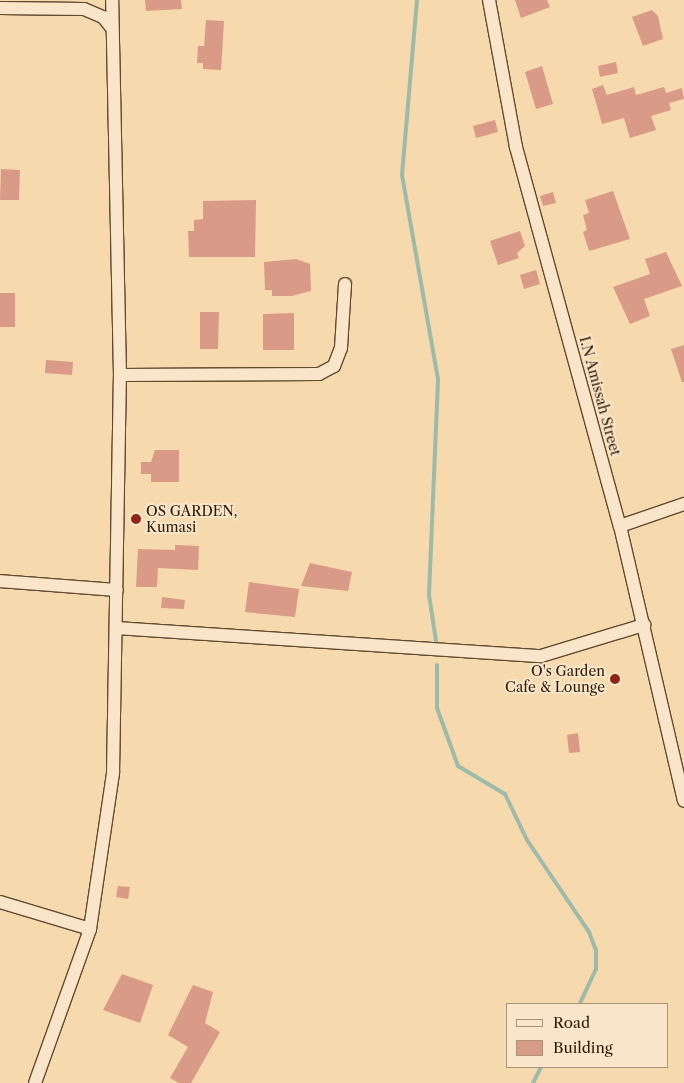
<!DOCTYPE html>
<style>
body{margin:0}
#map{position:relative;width:684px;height:1083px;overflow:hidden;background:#f6d9ad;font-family:"Libre Caslon Text",serif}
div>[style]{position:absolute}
.stream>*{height:4px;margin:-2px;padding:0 2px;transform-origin:2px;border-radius:2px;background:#9dbaab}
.building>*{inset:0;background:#d99b87}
.roads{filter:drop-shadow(1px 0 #624a2f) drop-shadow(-1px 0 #624a2f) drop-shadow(0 1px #624a2f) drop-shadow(0 -1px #624a2f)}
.minor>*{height:12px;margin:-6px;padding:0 6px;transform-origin:6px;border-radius:6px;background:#f9e6ca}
.dots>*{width:14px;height:14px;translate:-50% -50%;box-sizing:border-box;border:2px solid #f9e6ca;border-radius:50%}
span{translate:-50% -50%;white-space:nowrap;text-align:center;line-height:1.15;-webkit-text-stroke:4px #f9e6ca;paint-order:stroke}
.street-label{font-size:14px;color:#311a05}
.poi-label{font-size:14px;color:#311a05}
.left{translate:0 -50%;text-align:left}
.right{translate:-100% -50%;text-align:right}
.legend{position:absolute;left:506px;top:1003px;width:162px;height:65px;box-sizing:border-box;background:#f9e6ca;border:1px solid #a9947b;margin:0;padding:6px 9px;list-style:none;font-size:15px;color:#311a05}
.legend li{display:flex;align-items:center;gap:10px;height:25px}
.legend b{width:25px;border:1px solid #a9947b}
</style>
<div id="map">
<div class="stream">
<i style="left:417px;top:0;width:176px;rotate:94.9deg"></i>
<i style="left:402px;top:175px;width:208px;rotate:80deg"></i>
<i style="left:438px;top:380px;width:215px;rotate:92.4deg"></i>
<i style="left:429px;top:595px;width:47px;rotate:81.3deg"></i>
<i style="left:437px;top:665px;width:43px;rotate:90deg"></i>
<i style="left:437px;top:708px;width:62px;rotate:70.1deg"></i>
<i style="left:458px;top:766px;width:55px;rotate:30.8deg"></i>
<i style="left:505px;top:794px;width:51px;rotate:64.4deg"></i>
<i style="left:527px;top:840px;width:111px;rotate:56deg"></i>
<i style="left:589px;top:932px;width:19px;rotate:69deg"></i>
<i style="left:596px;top:950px;width:19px;rotate:90deg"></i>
<i style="left:596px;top:969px;width:38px;rotate:115deg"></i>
<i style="left:533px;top:1083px;width:18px;rotate:-63deg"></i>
</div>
<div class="building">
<i style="clip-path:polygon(145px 0,181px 0,182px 9px,146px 11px)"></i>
<i style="clip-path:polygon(515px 0,547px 0,550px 7px,521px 18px)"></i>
<i style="clip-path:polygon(652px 10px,658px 16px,663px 39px,643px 46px,632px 17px)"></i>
<i style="clip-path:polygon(206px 20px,224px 21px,221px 70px,203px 69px,203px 63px,197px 63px,198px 46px,204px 46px)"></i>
<i style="clip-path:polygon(616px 62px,618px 73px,600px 77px,598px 66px)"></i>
<i style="clip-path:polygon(542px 66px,553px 104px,536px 109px,525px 72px)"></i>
<i style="clip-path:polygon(603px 85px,607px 95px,634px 87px,636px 95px,664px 87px,666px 93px,682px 88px,684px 99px,669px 103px,671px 110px,651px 116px,656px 130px,630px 138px,624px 118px,602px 124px,592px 89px)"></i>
<i style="clip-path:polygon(495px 120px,498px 132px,476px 138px,473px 126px)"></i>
<i style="clip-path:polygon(1px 169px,20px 170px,19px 200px,0 200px)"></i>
<i style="clip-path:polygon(613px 191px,630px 239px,589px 251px,583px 232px,587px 230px,583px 215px,589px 213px,585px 200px)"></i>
<i style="clip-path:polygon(553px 192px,556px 203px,543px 206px,540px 196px)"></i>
<i style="clip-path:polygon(256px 200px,255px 257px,189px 257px,188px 231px,194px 231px,194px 220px,203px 219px,203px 201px)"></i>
<i style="clip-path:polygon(520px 231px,525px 246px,517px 253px,519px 258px,498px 265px,490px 241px)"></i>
<i style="clip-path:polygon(666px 252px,682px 286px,644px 299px,650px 316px,630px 324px,613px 287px,650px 274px,645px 259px)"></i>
<i style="clip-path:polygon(296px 259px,310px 264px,311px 291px,292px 296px,272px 296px,272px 290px,265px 290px,264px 262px)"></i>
<i style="clip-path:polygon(536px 270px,540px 284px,524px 289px,520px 275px)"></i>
<i style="clip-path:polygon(0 293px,15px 293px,15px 327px,0 327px)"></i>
<i style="clip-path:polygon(200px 312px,219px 312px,218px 349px,200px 349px)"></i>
<i style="clip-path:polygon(294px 313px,294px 350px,263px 350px,263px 314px)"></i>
<i style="clip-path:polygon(684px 345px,684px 382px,682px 382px,671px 349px)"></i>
<i style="clip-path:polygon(46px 360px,73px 362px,72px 375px,45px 373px)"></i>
<i style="clip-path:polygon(155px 450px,179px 450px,179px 482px,151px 482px,151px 474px,141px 474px,141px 462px,151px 462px)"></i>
<i style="clip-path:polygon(175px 545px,199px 546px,198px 570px,158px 568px,157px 587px,136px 587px,138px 549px,175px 550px)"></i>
<i style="clip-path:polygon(310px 563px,352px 572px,348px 591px,301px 586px)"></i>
<i style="clip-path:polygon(249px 582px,299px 589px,295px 617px,245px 612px)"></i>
<i style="clip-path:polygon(162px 597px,185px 600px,184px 609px,161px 608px)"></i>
<i style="clip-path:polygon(578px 733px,580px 752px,569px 753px,567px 735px)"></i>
<i style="clip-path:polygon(118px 886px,130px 887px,128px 899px,116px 897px)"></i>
<i style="clip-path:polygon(122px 974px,153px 985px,140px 1023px,103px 1010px)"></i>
<i style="clip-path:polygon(193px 985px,213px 992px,205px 1023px,220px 1032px,191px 1083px,179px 1083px,170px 1078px,188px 1047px,168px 1035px)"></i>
</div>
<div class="roads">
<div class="minor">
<i style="left:489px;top:0;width:149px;rotate:79.6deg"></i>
<i style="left:516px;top:147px;width:393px;rotate:74.7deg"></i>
<i style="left:620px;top:526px;width:282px;rotate:76.9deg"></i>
<i style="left:0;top:8px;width:84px;rotate:0.7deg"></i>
<i style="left:84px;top:9px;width:21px;rotate:23deg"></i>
<i style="left:103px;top:17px;width:13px;rotate:51deg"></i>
<i style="left:120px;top:375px;width:199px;rotate:-0.3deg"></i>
<i style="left:319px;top:374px;width:17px;rotate:-28deg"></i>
<i style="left:334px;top:366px;width:19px;rotate:-69deg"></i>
<i style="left:341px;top:348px;width:64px;rotate:-86.4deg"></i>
<i style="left:620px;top:526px;width:68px;rotate:-19deg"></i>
<i style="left:0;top:581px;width:117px;rotate:4.4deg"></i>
<i style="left:116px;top:628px;width:426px;rotate:3.8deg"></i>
<i style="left:541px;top:656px;width:108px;rotate:-16.8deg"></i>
<i style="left:0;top:902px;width:94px;rotate:16.7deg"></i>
<i style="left:35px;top:1083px;width:164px;rotate:-70.3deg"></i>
<i style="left:90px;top:929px;width:158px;rotate:-81.6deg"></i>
<i style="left:113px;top:773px;width:398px;rotate:-89deg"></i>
<i style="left:120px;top:375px;width:375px;rotate:-91.2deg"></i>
</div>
</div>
<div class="dots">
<i style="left:136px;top:519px;background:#8f2418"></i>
<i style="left:615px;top:679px;background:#8f2418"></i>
</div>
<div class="street-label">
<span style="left:600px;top:396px;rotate:75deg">I.N Amissah Street</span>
</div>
<div class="poi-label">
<span class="left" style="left:146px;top:519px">OS GARDEN,<br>Kumasi</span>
<span class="right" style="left:605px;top:679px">O's Garden<br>Cafe &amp; Lounge</span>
</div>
<ul class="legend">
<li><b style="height:6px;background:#f9e6ca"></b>Road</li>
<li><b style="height:14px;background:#d99b87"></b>Building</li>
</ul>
</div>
